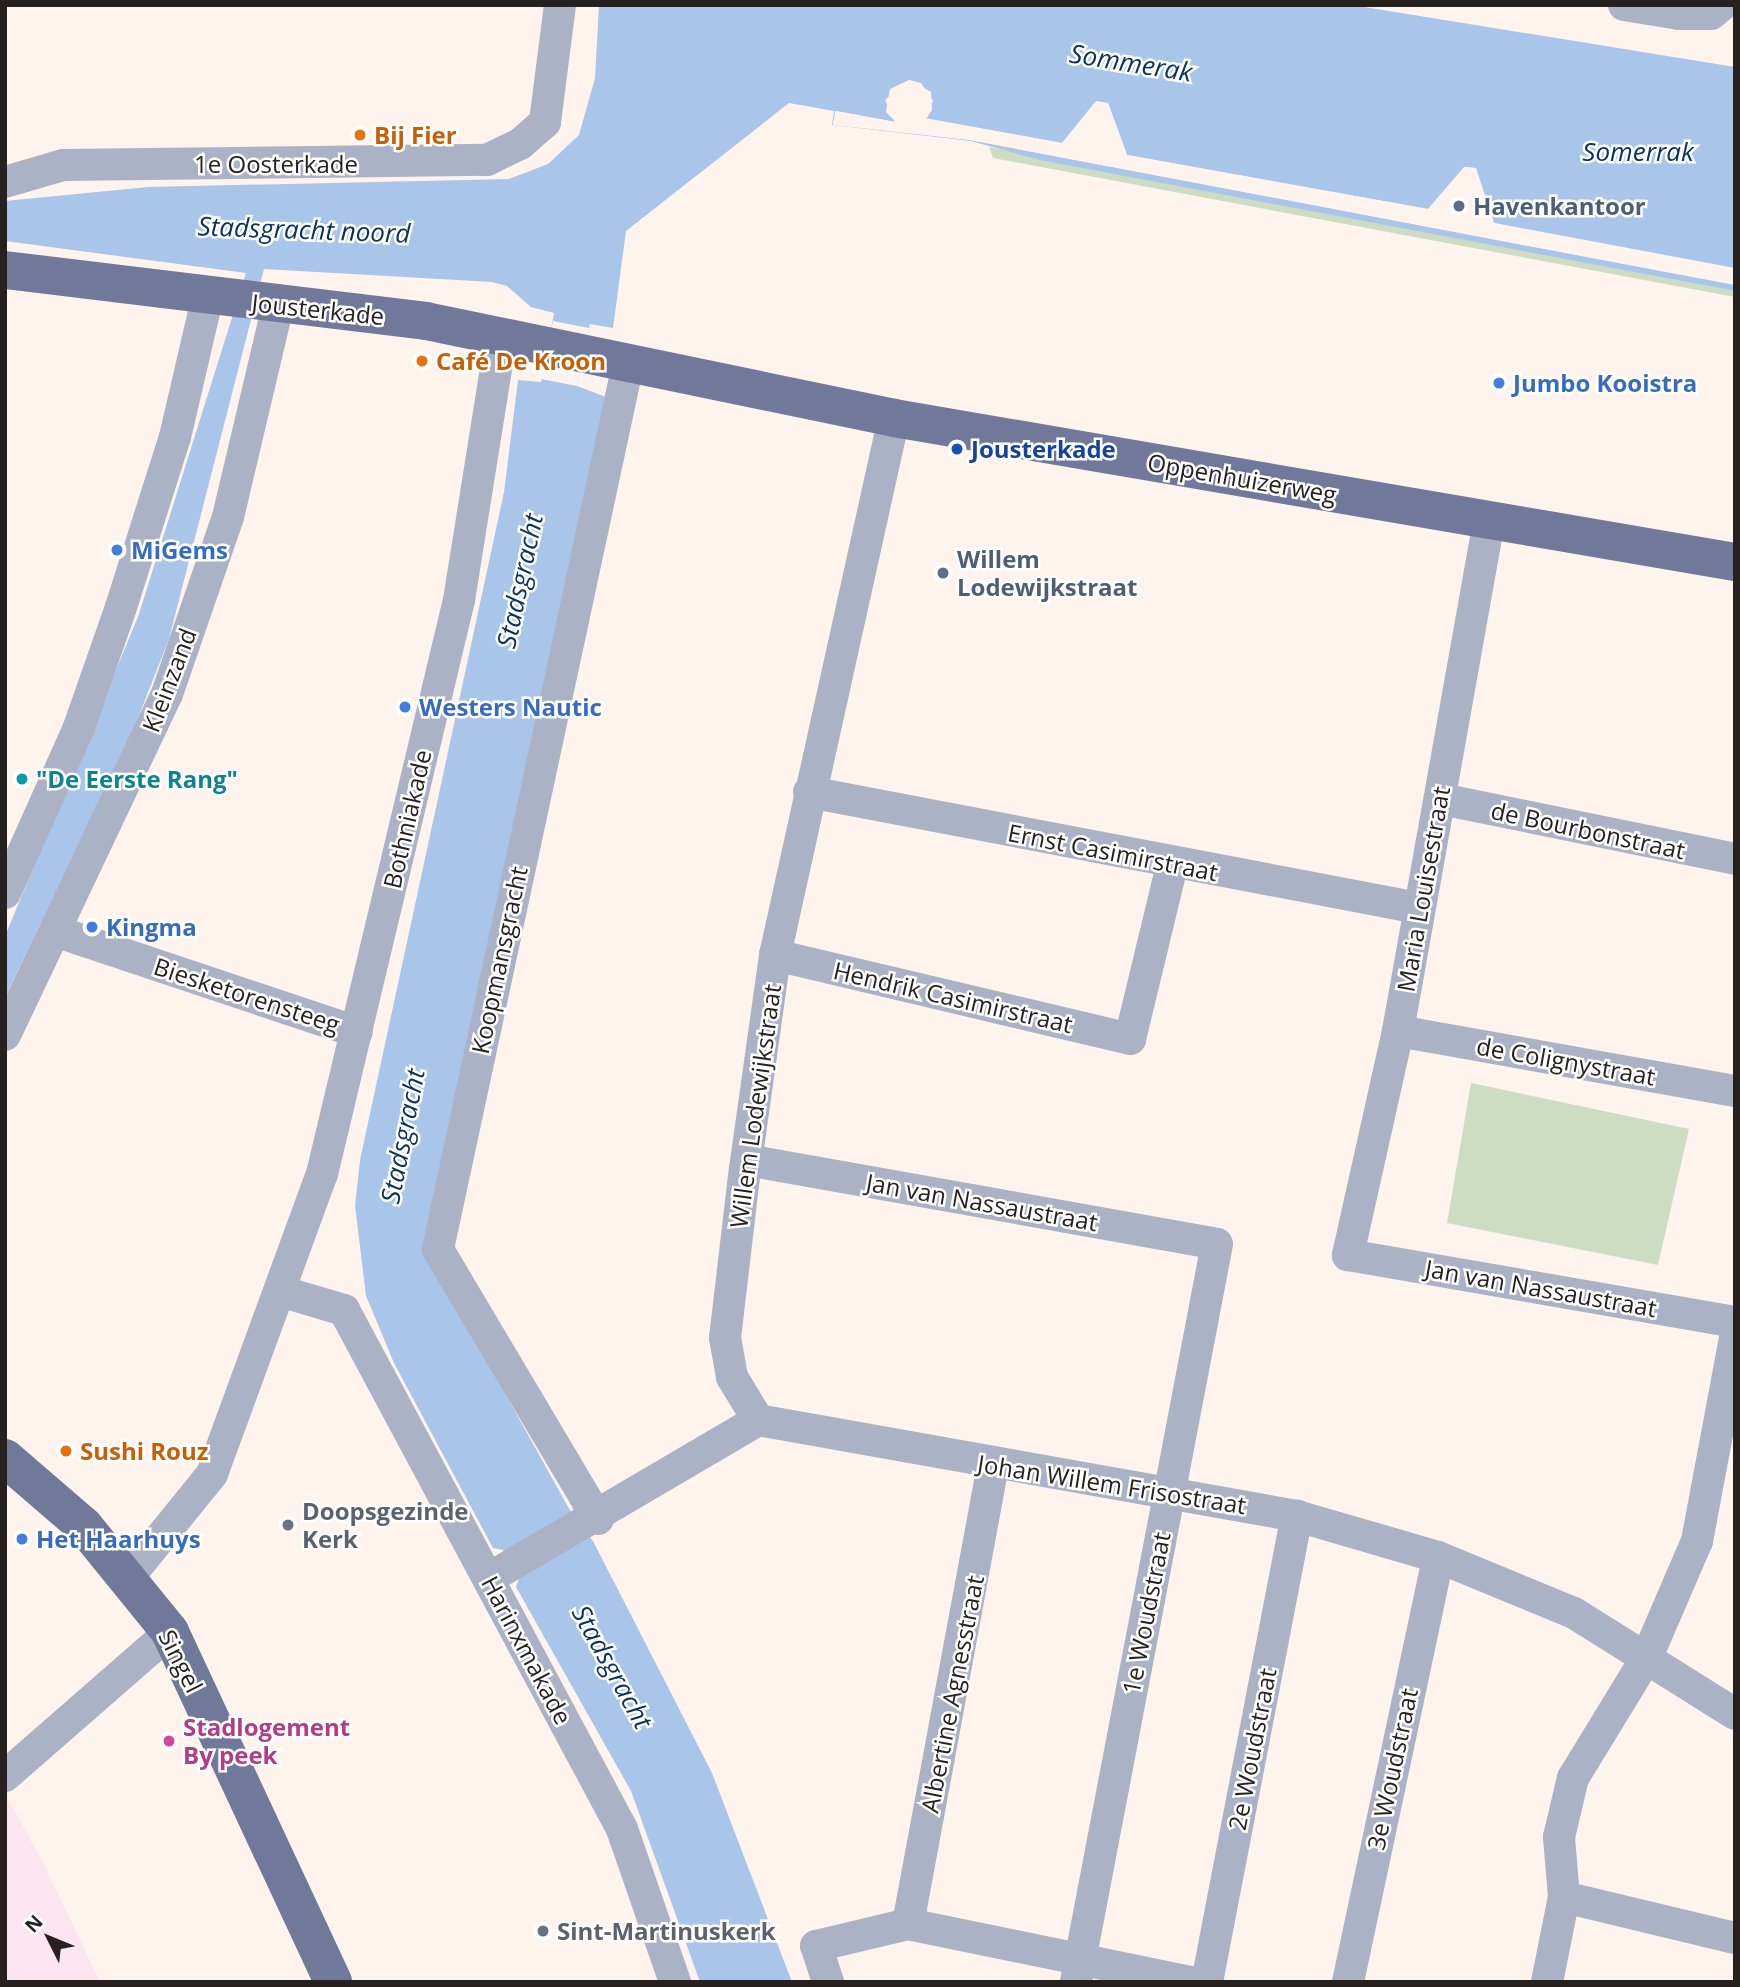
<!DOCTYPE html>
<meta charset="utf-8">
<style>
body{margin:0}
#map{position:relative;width:1740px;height:1987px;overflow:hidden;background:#fff3ee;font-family:"Open Sans",sans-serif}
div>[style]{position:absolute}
.commercial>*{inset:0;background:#fce4f0}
.green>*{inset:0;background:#ccddc2}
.water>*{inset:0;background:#a9c6ea}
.pier>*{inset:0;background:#fff3ee}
.minor>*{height:32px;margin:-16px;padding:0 16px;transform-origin:16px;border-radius:16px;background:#acb2c5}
.major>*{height:38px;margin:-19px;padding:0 19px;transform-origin:19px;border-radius:19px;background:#70799a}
.dots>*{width:19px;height:19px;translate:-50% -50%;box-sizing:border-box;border:4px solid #fff;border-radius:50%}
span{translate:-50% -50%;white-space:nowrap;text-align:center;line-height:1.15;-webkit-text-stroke:5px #fff;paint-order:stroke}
.food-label{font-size:24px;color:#c56008;font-weight:700}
.left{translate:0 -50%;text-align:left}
.street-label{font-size:24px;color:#26211f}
.service-label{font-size:24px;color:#4e5e75;font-weight:700}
.shop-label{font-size:24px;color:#366cbe;font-weight:700}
.transit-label{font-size:24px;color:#164399;font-weight:700}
.culture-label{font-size:24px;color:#0d838f;font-weight:700}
.worship-label{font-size:24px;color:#5b616d;font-weight:700}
.hotel-label{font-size:24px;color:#b23c85;font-weight:700}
.water-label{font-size:26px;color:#0b3360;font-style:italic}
.frame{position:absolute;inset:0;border:7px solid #26211f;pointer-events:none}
.north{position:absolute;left:14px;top:1903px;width:70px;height:70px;-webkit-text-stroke:5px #fff;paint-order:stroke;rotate:313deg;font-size:19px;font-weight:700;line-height:28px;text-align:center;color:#26211f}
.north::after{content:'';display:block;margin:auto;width:24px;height:32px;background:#26211f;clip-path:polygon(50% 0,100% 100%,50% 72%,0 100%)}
</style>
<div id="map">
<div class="commercial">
<i style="clip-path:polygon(5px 1794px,40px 1857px,100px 1982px,5px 1982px)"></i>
</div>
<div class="green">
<i style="clip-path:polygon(989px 147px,1735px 291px,1735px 297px,993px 158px)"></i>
<i style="clip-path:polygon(1471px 1083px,1689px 1129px,1658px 1265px,1447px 1223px)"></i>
</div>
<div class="water">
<i style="clip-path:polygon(599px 5px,1352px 5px,1735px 67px,1735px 268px,1494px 223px,1475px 168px,1464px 167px,1428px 209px,1127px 155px,1108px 103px,1096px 102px,1062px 143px,925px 118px,933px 101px,921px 83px,909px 80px,890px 89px,886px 112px,896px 122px,836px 111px,833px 124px,970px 140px,1735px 285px,1735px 291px,1040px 160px,971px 141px,832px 125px,834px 111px,789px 103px,626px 231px,613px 328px,590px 324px,577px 386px,606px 397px,426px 1251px,572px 1514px,593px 1541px,712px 1773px,792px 1982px,700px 1982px,631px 1791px,516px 1587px,519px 1578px,503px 1550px,493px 1548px,394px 1363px,366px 1296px,355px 1206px,360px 1160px,504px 492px,518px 380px,541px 382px,554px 313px,531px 307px,507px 286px,492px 282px,264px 269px,169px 639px,134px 728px,5px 997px,5px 936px,138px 617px,246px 273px,5px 241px,5px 201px,148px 187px,509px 179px,548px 164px,579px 135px,595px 78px)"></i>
</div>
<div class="pier">
<i style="clip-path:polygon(909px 80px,931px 92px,932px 110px,926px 119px,1062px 143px,1096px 101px,1108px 103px,1127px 155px,1428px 209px,1465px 167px,1476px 168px,1494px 223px,1735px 272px,1493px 226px,1473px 171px,1466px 170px,1428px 213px,1126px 158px,1105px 106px,1097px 105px,1062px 146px,924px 122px,928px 94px,909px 83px,889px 101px,898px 125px,838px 115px,837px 122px,971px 137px,1735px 285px,970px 140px,833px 125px,835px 111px,895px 122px,885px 100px)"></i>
<i style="clip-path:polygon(553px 321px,589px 328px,577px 386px,541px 379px)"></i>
</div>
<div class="minor">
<i style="left:1624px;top:5px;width:56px;rotate:9.3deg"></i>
<i style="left:1679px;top:14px;width:32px"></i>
<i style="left:1711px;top:14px;width:14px;rotate:-39deg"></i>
<i style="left:5px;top:182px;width:60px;rotate:-16.3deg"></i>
<i style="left:63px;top:165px;width:424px;rotate:-0.7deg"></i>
<i style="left:487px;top:160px;width:37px;rotate:-26deg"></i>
<i style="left:520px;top:144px;width:33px;rotate:-41deg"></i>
<i style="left:545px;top:122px;width:118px;rotate:-82.7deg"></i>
<i style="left:1489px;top:521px;width:518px;rotate:100.12deg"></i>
<i style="left:1398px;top:1031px;width:230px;rotate:102.6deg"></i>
<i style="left:1348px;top:1255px;width:393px;rotate:9.8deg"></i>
<i style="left:809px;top:792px;width:620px;rotate:10.78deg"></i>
<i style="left:1441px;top:799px;width:300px;rotate:11.5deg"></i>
<i style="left:5px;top:893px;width:179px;rotate:-65.9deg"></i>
<i style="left:78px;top:730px;width:130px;rotate:-70.7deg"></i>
<i style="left:121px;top:607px;width:178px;rotate:-72.4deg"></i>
<i style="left:175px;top:437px;width:142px;rotate:-76.9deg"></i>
<i style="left:58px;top:932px;width:315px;rotate:18.5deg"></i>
<i style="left:775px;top:955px;width:365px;rotate:13.3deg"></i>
<i style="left:1130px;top:1039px;width:179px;rotate:-76.4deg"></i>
<i style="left:1398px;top:1031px;width:342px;rotate:10.1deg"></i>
<i style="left:5px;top:1035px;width:378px;rotate:-64.6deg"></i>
<i style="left:167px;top:694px;width:187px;rotate:-71deg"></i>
<i style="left:228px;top:517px;width:218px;rotate:-76.7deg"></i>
<i style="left:747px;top:1160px;width:477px;rotate:10.1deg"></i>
<i style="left:1217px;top:1244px;width:751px;rotate:100.82deg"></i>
<i style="left:283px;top:1292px;width:64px;rotate:16.4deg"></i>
<i style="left:344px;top:1310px;width:589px;rotate:61.82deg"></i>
<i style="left:622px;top:1829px;width:162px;rotate:70.9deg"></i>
<i style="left:758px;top:1420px;width:50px;rotate:-121.2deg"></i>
<i style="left:732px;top:1377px;width:40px;rotate:-100deg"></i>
<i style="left:725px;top:1338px;width:170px;rotate:-83.3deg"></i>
<i style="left:745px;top:1169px;width:216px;rotate:-82deg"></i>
<i style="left:775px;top:955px;width:550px;rotate:-77.51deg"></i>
<i style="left:598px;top:1519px;width:314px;rotate:-120.7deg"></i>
<i style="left:438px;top:1249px;width:905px;rotate:-77.88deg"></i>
<i style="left:489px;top:1578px;width:312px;rotate:-30.4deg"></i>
<i style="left:758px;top:1420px;width:547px;rotate:10.1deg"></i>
<i style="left:1297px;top:1516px;width:147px;rotate:16.2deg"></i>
<i style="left:1438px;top:1557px;width:147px;rotate:22.4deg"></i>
<i style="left:1574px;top:1613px;width:190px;rotate:32.1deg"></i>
<i style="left:127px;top:1579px;width:135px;rotate:-51deg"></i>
<i style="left:212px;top:1474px;width:320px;rotate:-69.9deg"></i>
<i style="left:322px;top:1174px;width:590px;rotate:-76.58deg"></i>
<i style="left:459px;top:600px;width:264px;rotate:-80.9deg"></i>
<i style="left:5px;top:1776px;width:219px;rotate:-41.1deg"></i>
<i style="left:1564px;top:1897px;width:176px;rotate:13.5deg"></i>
<i style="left:908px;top:1924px;width:467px;rotate:-79.5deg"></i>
<i style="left:828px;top:1982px;width:38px;rotate:-108deg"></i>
<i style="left:816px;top:1946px;width:95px;rotate:-13.4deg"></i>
<i style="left:908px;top:1924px;width:288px;rotate:11.6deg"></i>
<i style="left:1207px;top:1982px;width:475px;rotate:-79.1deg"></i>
<i style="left:1348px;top:1982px;width:434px;rotate:-78deg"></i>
<i style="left:1547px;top:1982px;width:87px;rotate:-78.7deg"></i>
<i style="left:1564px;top:1897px;width:60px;rotate:-94.8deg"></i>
<i style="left:1559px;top:1837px;width:61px;rotate:-76.7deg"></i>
<i style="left:1573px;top:1778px;width:142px;rotate:-58.6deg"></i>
<i style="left:1647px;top:1657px;width:126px;rotate:-66.7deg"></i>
<i style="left:1697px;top:1541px;width:207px;rotate:-79.4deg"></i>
</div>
<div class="major">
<i style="left:5px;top:270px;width:424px;rotate:6.9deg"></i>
<i style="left:426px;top:321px;width:478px;rotate:11.7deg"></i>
<i style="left:894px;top:418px;width:853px;rotate:9.72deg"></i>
<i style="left:5px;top:1458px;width:104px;rotate:40.7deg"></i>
<i style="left:84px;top:1526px;width:136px;rotate:50.9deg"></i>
<i style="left:170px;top:1632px;width:386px;rotate:65deg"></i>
</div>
<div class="dots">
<i style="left:360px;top:135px;background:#e8710a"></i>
<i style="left:1459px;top:206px;background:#5c6f8a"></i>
<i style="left:422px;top:361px;background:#e8710a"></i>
<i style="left:1499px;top:383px;background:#3f7fe0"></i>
<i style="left:957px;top:449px;background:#1a4fb4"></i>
<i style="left:117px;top:550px;background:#3f7fe0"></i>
<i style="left:943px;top:573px;background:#5c6f8a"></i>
<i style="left:405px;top:707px;background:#3f7fe0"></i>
<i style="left:22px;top:779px;background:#0f9aa8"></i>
<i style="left:92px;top:927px;background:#3f7fe0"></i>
<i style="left:66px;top:1451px;background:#e8710a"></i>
<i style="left:288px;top:1525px;background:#6b7280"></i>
<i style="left:22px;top:1539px;background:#3f7fe0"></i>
<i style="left:169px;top:1741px;background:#d1479c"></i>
<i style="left:543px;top:1931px;background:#6b7280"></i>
</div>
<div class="food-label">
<span class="left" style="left:374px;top:135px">Bij Fier</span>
<span class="left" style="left:436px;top:361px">Café De Kroon</span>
<span class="left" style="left:80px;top:1451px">Sushi Rouz</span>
</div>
<div class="street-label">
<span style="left:276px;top:164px">1e Oosterkade</span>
<span style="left:318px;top:309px;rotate:6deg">Jousterkade</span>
<span style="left:1242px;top:478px;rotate:10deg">Oppenhuizerweg</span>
<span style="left:169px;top:680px;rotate:-69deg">Kleinzand</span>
<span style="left:407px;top:819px;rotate:-77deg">Bothniakade</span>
<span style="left:1588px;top:830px;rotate:12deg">de Bourbonstraat</span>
<span style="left:1113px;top:852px;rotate:11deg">Ernst Casimirstraat</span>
<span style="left:1423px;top:889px;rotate:-80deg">Maria Louisestraat</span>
<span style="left:499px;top:960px;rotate:-78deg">Koopmansgracht</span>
<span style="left:247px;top:995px;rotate:18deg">Biesketorensteeg</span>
<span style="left:953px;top:997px;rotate:13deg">Hendrik Casimirstraat</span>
<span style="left:1566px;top:1061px;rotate:10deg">de Colignystraat</span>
<span style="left:755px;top:1106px;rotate:-82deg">Willem Lodewijkstraat</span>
<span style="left:982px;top:1202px;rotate:10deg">Jan van Nassaustraat</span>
<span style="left:1541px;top:1288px;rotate:10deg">Jan van Nassaustraat</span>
<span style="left:1112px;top:1484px;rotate:9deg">Johan Willem Frisostraat</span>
<span style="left:1146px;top:1613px;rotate:-79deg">1e Woudstraat</span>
<span style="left:527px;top:1650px;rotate:62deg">Harinxmakade</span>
<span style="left:181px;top:1661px;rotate:63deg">Singel</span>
<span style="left:952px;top:1694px;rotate:-79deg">Albertine Agnesstraat</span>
<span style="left:1252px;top:1749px;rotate:-79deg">2e Woudstraat</span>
<span style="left:1392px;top:1769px;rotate:-78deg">3e Woudstraat</span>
</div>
<div class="service-label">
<span class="left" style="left:1473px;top:206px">Havenkantoor</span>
<span class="left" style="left:957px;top:573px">Willem<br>Lodewijkstraat</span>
</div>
<div class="shop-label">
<span class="left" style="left:1513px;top:383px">Jumbo Kooistra</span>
<span class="left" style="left:131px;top:550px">MiGems</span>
<span class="left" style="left:419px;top:707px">Westers Nautic</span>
<span class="left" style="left:106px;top:927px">Kingma</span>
<span class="left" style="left:36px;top:1539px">Het Haarhuys</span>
</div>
<div class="transit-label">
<span class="left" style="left:971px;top:449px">Jousterkade</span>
</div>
<div class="culture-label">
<span class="left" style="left:36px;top:779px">"De Eerste Rang"</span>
</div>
<div class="worship-label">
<span class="left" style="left:302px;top:1525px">Doopsgezinde<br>Kerk</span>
<span class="left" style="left:557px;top:1931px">Sint-Martinuskerk</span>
</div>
<div class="hotel-label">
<span class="left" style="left:183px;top:1741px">Stadlogement<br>By peek</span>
</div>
<div class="water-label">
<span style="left:1131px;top:63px;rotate:9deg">Sommerak</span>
<span style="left:1638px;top:152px">Somerrak</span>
<span style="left:304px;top:230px;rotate:2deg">Stadsgracht noord</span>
<span style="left:520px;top:581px;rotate:-78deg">Stadsgracht</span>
<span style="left:403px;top:1136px;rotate:-79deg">Stadsgracht</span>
<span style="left:612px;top:1667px;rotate:61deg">Stadsgracht</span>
</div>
<div class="frame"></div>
<div class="north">N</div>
</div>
